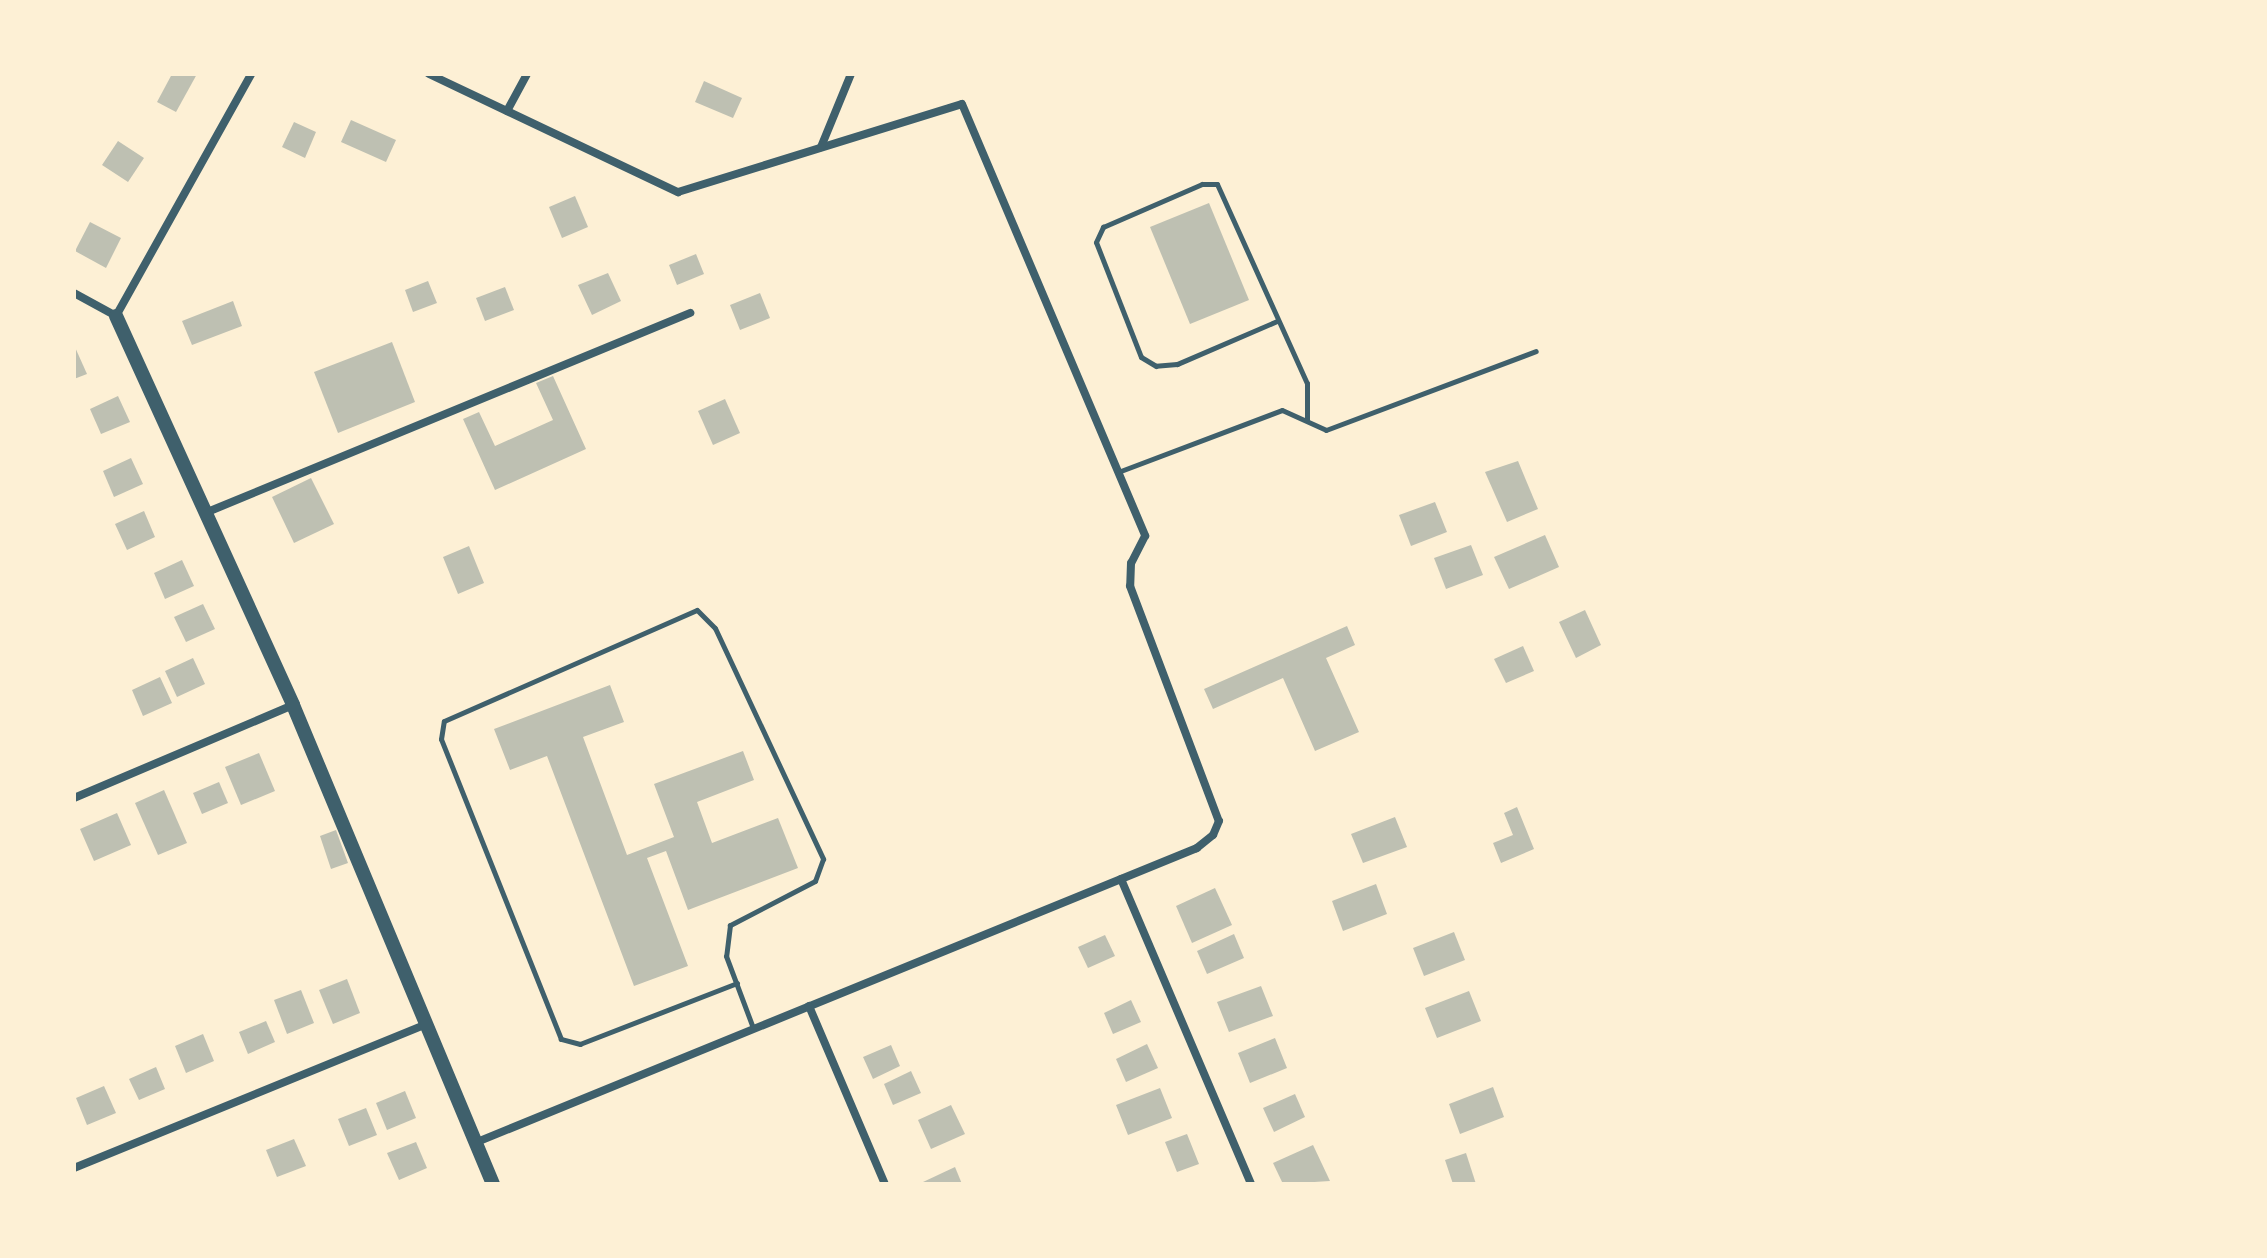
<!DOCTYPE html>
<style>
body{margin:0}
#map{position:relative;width:2267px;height:1258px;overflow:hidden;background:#fdf0d5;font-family:Arial,sans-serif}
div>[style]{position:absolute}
.building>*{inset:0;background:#bec0b2}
.service>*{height:5px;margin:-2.5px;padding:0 2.5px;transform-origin:2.5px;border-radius:2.5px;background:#3f606c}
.minor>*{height:8px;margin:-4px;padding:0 4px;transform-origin:4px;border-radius:4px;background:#3f606c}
.tertiary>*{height:14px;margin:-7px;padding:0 7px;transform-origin:7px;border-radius:7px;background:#3f606c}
span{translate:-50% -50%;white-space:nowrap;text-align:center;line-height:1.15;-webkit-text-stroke:8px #fdf0d5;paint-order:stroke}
.frame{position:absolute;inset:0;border:76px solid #fdf0d5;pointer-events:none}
</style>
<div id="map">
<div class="building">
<i style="clip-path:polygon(172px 74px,197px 74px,176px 112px,157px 102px)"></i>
<i style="clip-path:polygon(704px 81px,742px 98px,733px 118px,695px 102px)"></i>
<i style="clip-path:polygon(351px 120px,396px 140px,386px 162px,341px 142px)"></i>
<i style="clip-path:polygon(294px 122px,316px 132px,305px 158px,282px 147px)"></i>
<i style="clip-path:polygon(118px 141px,144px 158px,128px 182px,102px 165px)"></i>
<i style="clip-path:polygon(575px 196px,588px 227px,562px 238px,549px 207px)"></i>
<i style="clip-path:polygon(1209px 203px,1249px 300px,1190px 324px,1150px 227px)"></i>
<i style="clip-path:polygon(90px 222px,121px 238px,106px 268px,75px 251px)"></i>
<i style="clip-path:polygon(696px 254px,704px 274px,677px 285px,669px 265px)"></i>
<i style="clip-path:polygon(608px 273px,621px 301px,592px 315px,578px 285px)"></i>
<i style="clip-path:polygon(428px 281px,437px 303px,413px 312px,405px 290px)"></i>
<i style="clip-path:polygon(505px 287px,514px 310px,485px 321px,476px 298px)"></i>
<i style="clip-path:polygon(760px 293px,770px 318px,740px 330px,730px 305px)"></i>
<i style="clip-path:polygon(233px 301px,242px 326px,192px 345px,182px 321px)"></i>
<i style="clip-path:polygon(392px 342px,415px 402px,338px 433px,314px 372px)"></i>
<i style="clip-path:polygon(74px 345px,87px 374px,74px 379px)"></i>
<i style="clip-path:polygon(553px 376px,586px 449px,495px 490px,463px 419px,479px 412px,495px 446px,553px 420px,536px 383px)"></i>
<i style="clip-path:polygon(118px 396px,130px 422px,101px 434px,90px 409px)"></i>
<i style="clip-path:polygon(725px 399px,740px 433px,713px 445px,698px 411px)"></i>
<i style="clip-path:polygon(131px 458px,143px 484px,114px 497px,103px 471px)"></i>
<i style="clip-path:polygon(1518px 461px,1538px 509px,1507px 522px,1485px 472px)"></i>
<i style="clip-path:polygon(311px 478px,334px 524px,294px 543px,272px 497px)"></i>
<i style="clip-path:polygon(1435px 502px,1447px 532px,1411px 546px,1399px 515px)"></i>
<i style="clip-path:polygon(144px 511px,155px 537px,127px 550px,115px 524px)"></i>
<i style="clip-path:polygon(1545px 535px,1559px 567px,1509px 589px,1494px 557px)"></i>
<i style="clip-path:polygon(1471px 545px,1483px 575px,1446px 589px,1434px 558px)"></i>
<i style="clip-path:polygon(469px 546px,484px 583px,458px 594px,443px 557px)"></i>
<i style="clip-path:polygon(182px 560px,194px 586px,165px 599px,154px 573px)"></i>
<i style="clip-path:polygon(203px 604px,215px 629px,186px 642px,174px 617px)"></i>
<i style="clip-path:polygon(1585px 610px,1601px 645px,1576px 658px,1559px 622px)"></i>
<i style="clip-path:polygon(1347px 626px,1355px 645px,1326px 658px,1359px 732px,1315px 751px,1283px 678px,1213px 709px,1204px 689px)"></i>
<i style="clip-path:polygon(1523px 646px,1534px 671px,1506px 683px,1494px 659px)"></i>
<i style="clip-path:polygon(193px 658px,205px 684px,177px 697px,165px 671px)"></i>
<i style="clip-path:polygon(160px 677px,172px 703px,143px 716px,132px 690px)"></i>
<i style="clip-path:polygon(610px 685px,624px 722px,583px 737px,627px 855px,674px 837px,654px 784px,743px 751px,754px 780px,697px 802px,712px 843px,778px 818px,798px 868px,688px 910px,666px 851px,647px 858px,688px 966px,634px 986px,547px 756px,510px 770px,494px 729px)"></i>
<i style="clip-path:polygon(259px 753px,275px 791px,241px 805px,225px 767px)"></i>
<i style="clip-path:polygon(219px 782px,228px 803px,202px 814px,193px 793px)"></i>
<i style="clip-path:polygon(164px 790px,187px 843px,158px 855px,135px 803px)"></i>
<i style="clip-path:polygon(1517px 807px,1534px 849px,1501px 863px,1493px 843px,1513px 835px,1504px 813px)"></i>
<i style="clip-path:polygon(117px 813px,131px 845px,94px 861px,80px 829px)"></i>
<i style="clip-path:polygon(1395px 817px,1407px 847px,1363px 863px,1351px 834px)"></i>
<i style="clip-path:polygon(336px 830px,348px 863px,331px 869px,320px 836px)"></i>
<i style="clip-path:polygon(1376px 884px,1387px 914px,1343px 931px,1332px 901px)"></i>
<i style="clip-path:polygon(1215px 888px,1232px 925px,1192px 943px,1176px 906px)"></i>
<i style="clip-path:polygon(1454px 932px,1465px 960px,1424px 976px,1413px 948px)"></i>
<i style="clip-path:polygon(1234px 934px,1244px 958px,1207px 974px,1197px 951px)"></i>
<i style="clip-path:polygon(1105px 935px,1115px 956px,1088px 968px,1078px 947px)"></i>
<i style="clip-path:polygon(347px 979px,360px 1013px,333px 1024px,319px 990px)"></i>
<i style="clip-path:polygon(1261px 986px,1273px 1016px,1229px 1032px,1217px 1002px)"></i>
<i style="clip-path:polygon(301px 990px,314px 1023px,287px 1034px,274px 1000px)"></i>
<i style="clip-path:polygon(1469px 991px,1481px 1021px,1437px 1038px,1425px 1008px)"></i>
<i style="clip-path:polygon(1131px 1000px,1141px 1022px,1113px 1034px,1104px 1013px)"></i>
<i style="clip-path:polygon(266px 1021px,275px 1042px,248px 1054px,239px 1032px)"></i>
<i style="clip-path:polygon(203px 1034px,214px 1061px,186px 1073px,175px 1046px)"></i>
<i style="clip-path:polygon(1275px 1038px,1287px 1068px,1250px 1083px,1238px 1053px)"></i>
<i style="clip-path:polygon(1147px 1044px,1158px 1068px,1126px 1082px,1116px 1059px)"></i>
<i style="clip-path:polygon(891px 1045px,900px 1066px,873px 1079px,863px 1057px)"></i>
<i style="clip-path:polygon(156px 1067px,165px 1089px,139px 1100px,129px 1079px)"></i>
<i style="clip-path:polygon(911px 1071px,921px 1093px,893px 1105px,884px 1084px)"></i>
<i style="clip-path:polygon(104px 1086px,116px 1113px,87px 1125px,76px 1098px)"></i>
<i style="clip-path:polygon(1493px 1087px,1504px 1117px,1460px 1134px,1449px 1104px)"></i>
<i style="clip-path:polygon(1160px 1088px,1172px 1118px,1128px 1135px,1116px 1105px)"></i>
<i style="clip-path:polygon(405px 1091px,416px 1118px,387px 1130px,376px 1103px)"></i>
<i style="clip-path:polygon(1295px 1094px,1305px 1117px,1274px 1132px,1263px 1108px)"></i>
<i style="clip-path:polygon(951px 1105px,965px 1134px,931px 1149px,918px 1120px)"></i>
<i style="clip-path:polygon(366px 1108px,377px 1135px,349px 1146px,338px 1119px)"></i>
<i style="clip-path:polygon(1187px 1134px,1199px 1164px,1177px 1172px,1165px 1142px)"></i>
<i style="clip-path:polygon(294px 1139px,306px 1166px,277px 1177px,266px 1150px)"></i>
<i style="clip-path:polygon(416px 1142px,427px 1168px,399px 1180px,387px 1153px)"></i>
<i style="clip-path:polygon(1313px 1145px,1330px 1181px,1283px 1184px,1273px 1163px)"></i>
<i style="clip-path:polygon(1466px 1153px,1476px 1184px,1453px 1184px,1445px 1160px)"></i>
<i style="clip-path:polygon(955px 1167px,962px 1184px,924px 1184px,923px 1182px)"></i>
</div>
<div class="service">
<i style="left:1277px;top:321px;width:109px;rotate:156.7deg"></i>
<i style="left:1177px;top:364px;width:21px;rotate:175deg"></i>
<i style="left:1156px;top:366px;width:17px;rotate:-149deg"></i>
<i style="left:1141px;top:357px;width:123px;rotate:-111.4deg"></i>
<i style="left:1096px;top:242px;width:17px;rotate:-65deg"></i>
<i style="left:1103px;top:227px;width:108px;rotate:-23.5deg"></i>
<i style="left:1202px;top:184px;width:15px"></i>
<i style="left:1217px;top:184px;width:218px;rotate:65.7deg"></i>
<i style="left:1307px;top:383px;width:36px;rotate:90deg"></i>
<i style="left:1118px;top:472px;width:175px;rotate:-20.7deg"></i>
<i style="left:1282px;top:410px;width:48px;rotate:24.4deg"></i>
<i style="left:1326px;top:430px;width:224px;rotate:-20.6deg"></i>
<i style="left:737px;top:983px;width:168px;rotate:158.8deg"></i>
<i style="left:580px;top:1044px;width:20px;rotate:-165deg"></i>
<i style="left:561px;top:1039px;width:323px;rotate:-111.8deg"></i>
<i style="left:441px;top:739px;width:18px;rotate:-81deg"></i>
<i style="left:444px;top:721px;width:276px;rotate:-23.7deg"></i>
<i style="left:697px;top:610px;width:25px;rotate:45deg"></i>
<i style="left:715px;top:628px;width:255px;rotate:64.9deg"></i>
<i style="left:823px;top:859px;width:23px;rotate:110deg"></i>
<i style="left:815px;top:881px;width:96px;rotate:152.6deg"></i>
<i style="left:730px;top:925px;width:31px;rotate:97deg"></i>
<i style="left:726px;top:956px;width:77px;rotate:69.4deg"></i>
</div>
<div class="minor">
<i style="left:429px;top:74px;width:276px;rotate:25.4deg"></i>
<i style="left:678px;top:192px;width:297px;rotate:-17.2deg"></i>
<i style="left:962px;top:104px;width:469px;rotate:67deg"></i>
<i style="left:1145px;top:536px;width:30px;rotate:117deg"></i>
<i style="left:1131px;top:563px;width:23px;rotate:92deg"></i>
<i style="left:1130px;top:586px;width:251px;rotate:69.3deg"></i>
<i style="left:1219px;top:821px;width:15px;rotate:113deg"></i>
<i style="left:1213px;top:835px;width:21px;rotate:141deg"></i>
<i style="left:1197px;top:848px;width:778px;rotate:157.79deg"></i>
<i style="left:507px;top:111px;width:42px;rotate:-61.6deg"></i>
<i style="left:821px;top:147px;width:79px;rotate:-67.7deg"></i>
<i style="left:74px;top:293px;width:48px;rotate:28.7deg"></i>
<i style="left:116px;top:316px;width:277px;rotate:-60.8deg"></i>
<i style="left:205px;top:513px;width:525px;rotate:-22.41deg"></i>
<i style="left:74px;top:798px;width:238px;rotate:-23deg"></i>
<i style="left:1121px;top:879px;width:332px;rotate:66.9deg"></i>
<i style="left:809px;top:1006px;width:194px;rotate:66.9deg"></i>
<i style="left:74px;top:1168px;width:380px;rotate:-22.2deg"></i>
</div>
<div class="tertiary">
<i style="left:116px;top:316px;width:427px;rotate:65.5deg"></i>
<i style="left:293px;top:705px;width:519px;rotate:67.34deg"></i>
</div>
<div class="frame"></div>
</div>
